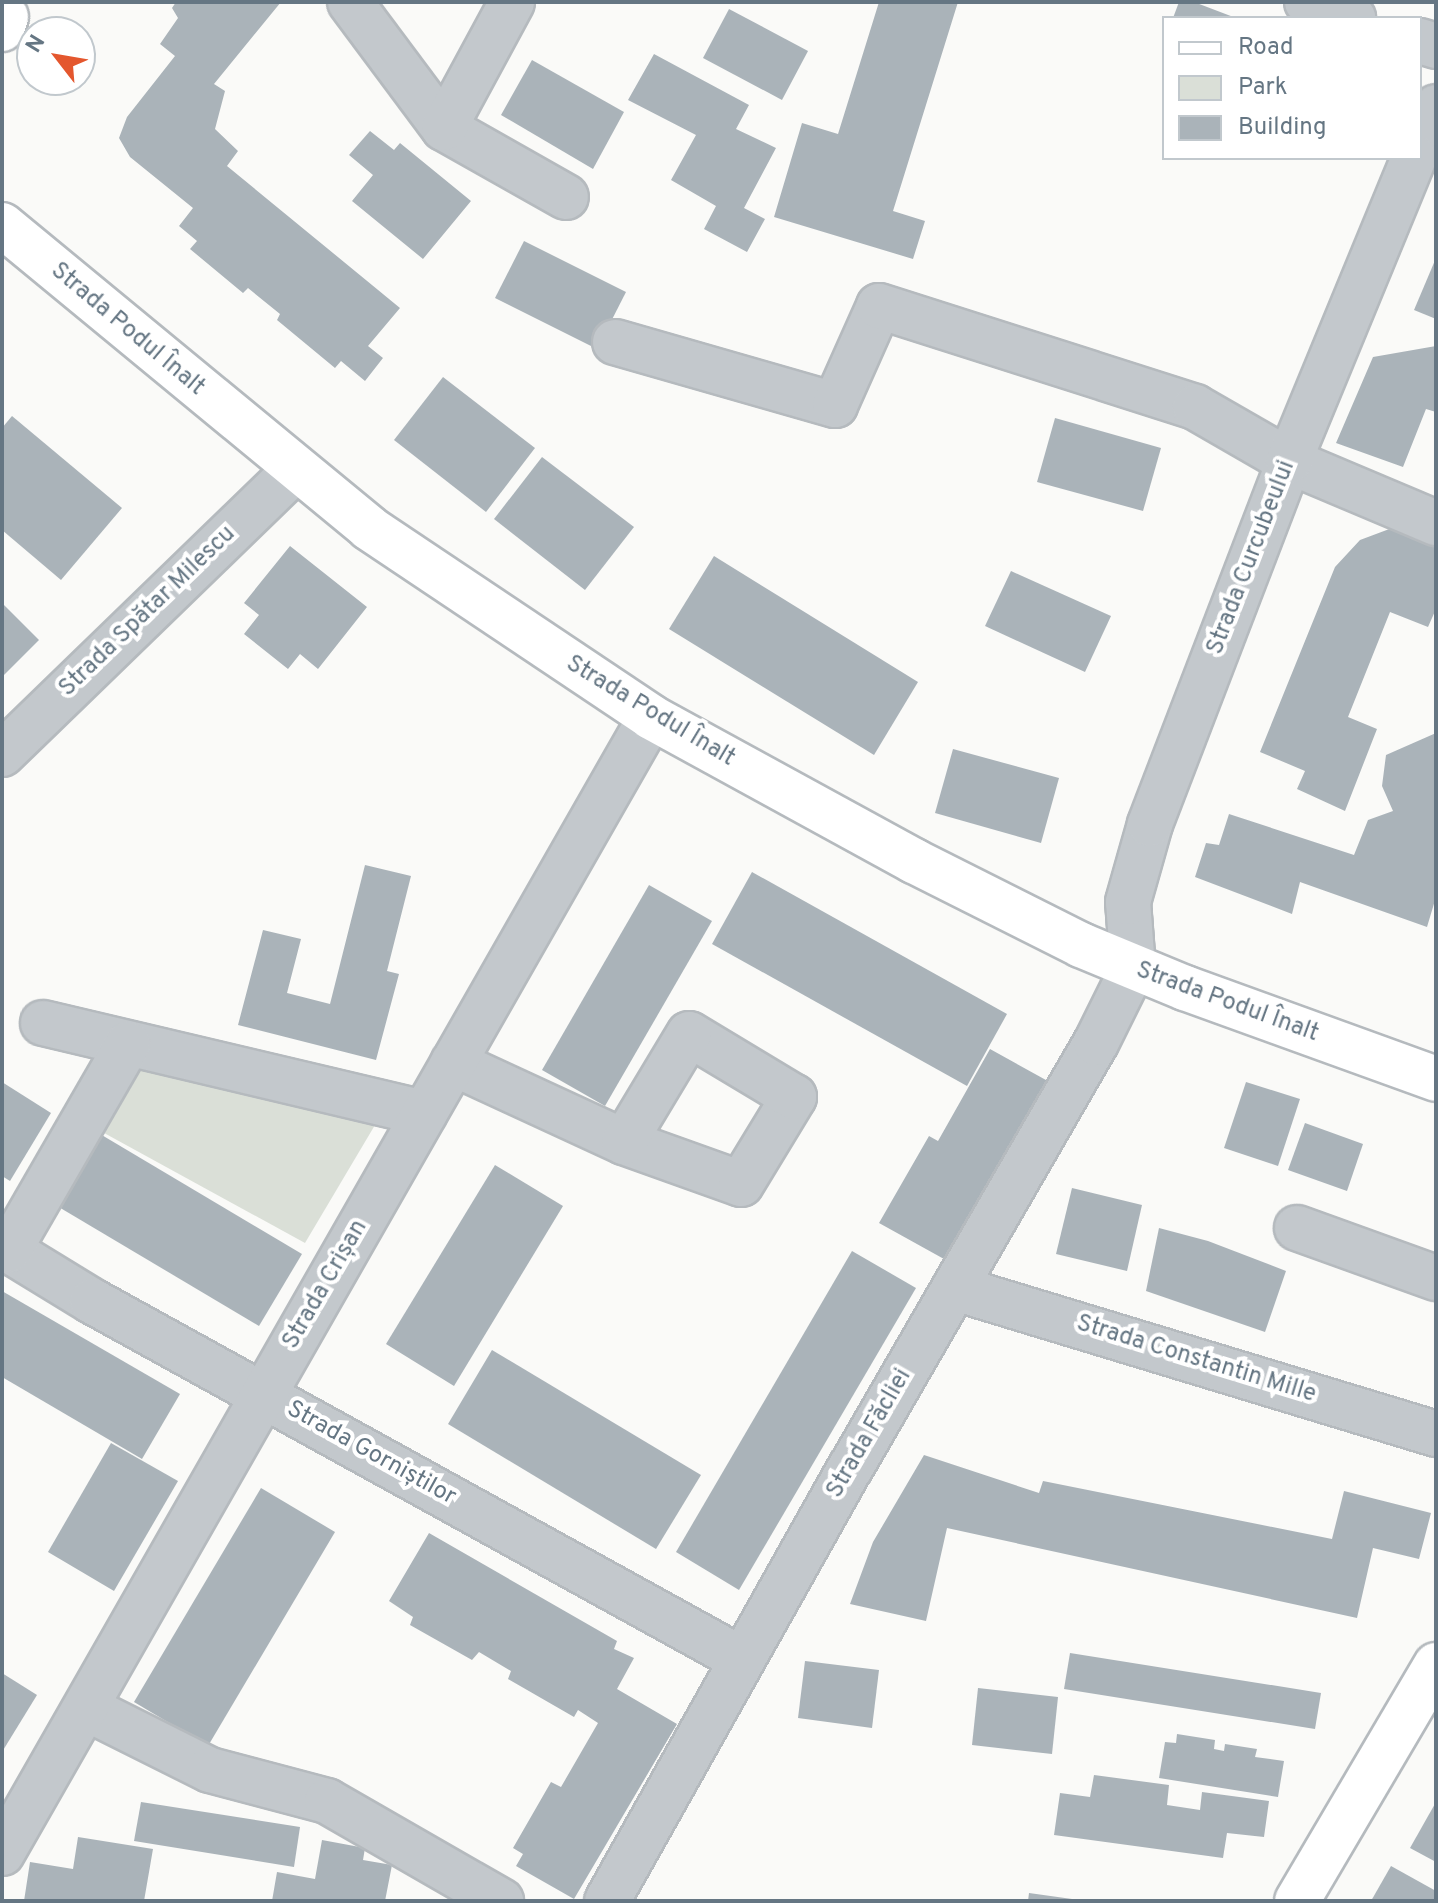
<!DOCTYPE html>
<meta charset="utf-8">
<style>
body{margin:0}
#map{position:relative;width:1438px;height:1903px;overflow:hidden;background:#fafaf8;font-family:Overpass,sans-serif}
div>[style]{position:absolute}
.green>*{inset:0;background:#dadfd7}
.building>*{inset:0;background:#aab3b9}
.roads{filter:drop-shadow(2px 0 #b5babe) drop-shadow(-2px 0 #b5babe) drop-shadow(0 2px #b5babe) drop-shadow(0 -2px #b5babe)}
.minor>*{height:44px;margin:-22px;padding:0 22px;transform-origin:22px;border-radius:22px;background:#c3c8cc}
.major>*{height:44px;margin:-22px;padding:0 22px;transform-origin:22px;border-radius:22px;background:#fff}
span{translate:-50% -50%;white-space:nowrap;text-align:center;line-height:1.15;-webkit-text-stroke:8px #fff;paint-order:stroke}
.street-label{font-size:24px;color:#657683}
.frame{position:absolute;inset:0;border:4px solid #657683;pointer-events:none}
.legend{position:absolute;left:1162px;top:16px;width:260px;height:144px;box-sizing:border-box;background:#fff;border:2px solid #c1c8cd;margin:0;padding:10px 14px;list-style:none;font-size:24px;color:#657683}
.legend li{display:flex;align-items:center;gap:16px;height:40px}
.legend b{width:40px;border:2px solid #c1c8cd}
.north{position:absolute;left:16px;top:16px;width:80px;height:80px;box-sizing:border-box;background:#fff;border:2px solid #c1c8cd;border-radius:50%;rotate:301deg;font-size:22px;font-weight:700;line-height:32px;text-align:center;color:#657683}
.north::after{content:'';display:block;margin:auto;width:28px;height:36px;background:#e4572e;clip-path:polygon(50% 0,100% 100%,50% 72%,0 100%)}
</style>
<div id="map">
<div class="green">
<i style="clip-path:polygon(129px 1067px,375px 1125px,305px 1243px,95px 1128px)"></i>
</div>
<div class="building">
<i style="clip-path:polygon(176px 2px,281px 2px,214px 84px,225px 91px,215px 129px,238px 151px,227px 166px,400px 308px,368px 346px,383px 358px,365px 381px,341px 361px,335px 368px,277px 320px,280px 314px,248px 288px,243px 293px,190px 249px,197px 241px,179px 226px,193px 208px,130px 157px,119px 138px,127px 117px,175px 56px,160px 44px,178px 18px,172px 8px)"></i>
<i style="clip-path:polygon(879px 2px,958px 2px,893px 211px,925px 221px,913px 259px,774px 217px,802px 123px,838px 134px)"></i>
<i style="clip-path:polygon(1179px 2px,1194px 2px,1236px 18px,1173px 18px)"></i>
<i style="clip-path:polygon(729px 9px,808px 51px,782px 100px,703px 58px)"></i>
<i style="clip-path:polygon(654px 54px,749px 105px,736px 129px,776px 148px,744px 208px,765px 219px,747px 252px,704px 229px,716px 206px,671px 180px,696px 135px,628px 100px)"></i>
<i style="clip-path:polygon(532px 60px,624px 112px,593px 169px,501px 115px)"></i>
<i style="clip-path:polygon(370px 131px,394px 150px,400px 143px,471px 201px,423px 259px,352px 201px,373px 175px,349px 155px)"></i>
<i style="clip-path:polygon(524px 241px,626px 292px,597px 349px,495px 298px)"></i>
<i style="clip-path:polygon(1436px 258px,1436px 319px,1414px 310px)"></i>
<i style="clip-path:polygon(1436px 346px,1436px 412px,1426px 409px,1403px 467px,1336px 443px,1373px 357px)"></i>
<i style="clip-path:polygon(443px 377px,535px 448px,486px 512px,394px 440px)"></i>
<i style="clip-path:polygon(12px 416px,122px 508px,61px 580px,2px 530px,2px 428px)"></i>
<i style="clip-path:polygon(1055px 418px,1161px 448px,1143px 511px,1037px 482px)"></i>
<i style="clip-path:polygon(542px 457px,634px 527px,585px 590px,494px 519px)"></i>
<i style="clip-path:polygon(1392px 528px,1436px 538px,1436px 609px,1428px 627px,1390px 612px,1348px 717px,1377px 729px,1345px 811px,1297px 789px,1305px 771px,1260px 752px,1335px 567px,1360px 540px)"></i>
<i style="clip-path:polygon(290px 546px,367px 607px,318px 669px,300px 654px,288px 669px,244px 634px,259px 615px,244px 603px)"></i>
<i style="clip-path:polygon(714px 556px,918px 682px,874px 755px,669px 629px)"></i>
<i style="clip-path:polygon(1011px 571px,1111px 616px,1085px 672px,985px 626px)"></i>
<i style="clip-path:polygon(2px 603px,39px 640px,2px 677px)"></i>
<i style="clip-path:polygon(1436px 733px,1436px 897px,1427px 927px,1300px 882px,1292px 914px,1195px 877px,1206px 843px,1219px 845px,1229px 814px,1354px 855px,1368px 820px,1393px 811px,1382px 786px,1386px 755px)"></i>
<i style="clip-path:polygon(953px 749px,1059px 778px,1041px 843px,935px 813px)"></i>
<i style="clip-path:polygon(365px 865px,411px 876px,387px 971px,399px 974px,376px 1060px,238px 1025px,263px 930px,301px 939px,287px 993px,330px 1004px)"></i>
<i style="clip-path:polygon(752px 872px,1007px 1014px,967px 1086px,712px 944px)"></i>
<i style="clip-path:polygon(649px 885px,712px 921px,605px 1106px,542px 1070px)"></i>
<i style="clip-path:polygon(990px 1049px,1055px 1085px,953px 1264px,879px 1223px,929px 1136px,938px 1141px)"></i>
<i style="clip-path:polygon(2px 1082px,51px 1113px,10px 1181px,2px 1176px)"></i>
<i style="clip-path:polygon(1246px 1082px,1300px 1099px,1278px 1166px,1224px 1148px)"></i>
<i style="clip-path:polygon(1305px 1123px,1363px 1144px,1347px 1191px,1288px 1170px)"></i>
<i style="clip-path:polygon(95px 1131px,302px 1254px,259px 1326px,52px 1203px)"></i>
<i style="clip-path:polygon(495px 1165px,563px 1206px,454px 1386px,386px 1344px)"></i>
<i style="clip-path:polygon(1072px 1188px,1142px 1205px,1127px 1271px,1056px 1254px)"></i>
<i style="clip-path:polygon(1159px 1228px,1208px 1241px,1286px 1271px,1265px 1332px,1146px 1291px)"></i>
<i style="clip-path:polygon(852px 1251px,916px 1288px,739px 1590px,676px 1552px)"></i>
<i style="clip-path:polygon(2px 1291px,180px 1394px,142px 1459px,2px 1377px)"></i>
<i style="clip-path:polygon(492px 1350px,701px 1475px,656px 1549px,448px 1424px)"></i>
<i style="clip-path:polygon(111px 1443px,178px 1481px,114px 1591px,48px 1552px)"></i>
<i style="clip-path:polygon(924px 1455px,1039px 1493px,1043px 1481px,1332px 1539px,1344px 1491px,1431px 1513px,1419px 1559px,1373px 1548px,1357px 1618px,947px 1528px,926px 1621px,850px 1604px,873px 1542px)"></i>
<i style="clip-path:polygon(261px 1488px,335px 1532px,208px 1746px,134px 1702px)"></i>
<i style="clip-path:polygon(429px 1533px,617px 1641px,614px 1649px,634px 1658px,617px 1689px,677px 1724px,574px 1899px,516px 1866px,523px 1854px,513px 1848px,551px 1782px,561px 1787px,598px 1723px,578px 1710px,574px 1717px,508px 1679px,511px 1671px,479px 1652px,472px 1660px,410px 1625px,413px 1617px,389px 1601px)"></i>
<i style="clip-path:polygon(1070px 1653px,1321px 1693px,1315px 1729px,1064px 1689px)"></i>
<i style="clip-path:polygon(805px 1661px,879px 1670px,872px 1728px,798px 1718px)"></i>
<i style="clip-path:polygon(2px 1673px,37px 1695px,2px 1752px)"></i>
<i style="clip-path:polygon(978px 1688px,1058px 1697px,1052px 1754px,972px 1745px)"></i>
<i style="clip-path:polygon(1177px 1734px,1215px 1740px,1214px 1749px,1224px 1751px,1225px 1744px,1257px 1749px,1255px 1757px,1284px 1761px,1278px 1797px,1159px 1778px,1165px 1742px,1176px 1743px)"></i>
<i style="clip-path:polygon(1094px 1775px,1169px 1785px,1167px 1805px,1200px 1810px,1202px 1792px,1269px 1801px,1264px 1837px,1227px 1833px,1223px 1858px,1054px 1835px,1060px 1793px,1090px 1797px)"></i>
<i style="clip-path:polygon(141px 1802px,300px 1827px,294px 1867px,134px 1841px)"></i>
<i style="clip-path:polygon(1436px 1802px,1436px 1862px,1410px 1848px)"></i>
<i style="clip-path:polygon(78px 1837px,153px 1849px,144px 1901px,24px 1901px,30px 1862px,73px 1869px)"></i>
<i style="clip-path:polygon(322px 1840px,365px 1848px,363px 1860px,392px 1865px,385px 1901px,272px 1901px,277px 1872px,315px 1879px)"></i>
<i style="clip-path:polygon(1391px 1866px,1436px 1891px,1436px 1901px,1371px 1901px)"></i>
<i style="clip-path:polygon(1029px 1893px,1072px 1899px,1072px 1901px,1028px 1901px)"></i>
</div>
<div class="roads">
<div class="minor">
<i style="left:350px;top:2px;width:157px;rotate:53.3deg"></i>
<i style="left:444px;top:128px;width:140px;rotate:29.5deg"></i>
<i style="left:1307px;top:2px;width:49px;rotate:19.2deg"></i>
<i style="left:1420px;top:41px;width:17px;rotate:17deg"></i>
<i style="left:444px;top:128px;width:143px;rotate:-61.6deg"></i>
<i style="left:1420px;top:145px;width:41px;rotate:-67.2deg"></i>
<i style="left:615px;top:342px;width:229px;rotate:16deg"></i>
<i style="left:835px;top:405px;width:108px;rotate:-66deg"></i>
<i style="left:879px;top:306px;width:332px;rotate:17.7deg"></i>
<i style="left:1195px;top:407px;width:108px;rotate:29.9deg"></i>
<i style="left:1289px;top:461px;width:160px;rotate:22.9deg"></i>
<i style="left:2px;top:754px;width:408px;rotate:-44.1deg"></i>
<i style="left:43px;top:1023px;width:392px;rotate:13.3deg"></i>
<i style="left:453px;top:1063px;width:188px;rotate:24.8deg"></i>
<i style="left:624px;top:1142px;width:124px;rotate:19.7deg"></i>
<i style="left:741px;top:1184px;width:102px;rotate:-58.7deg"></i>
<i style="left:794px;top:1097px;width:122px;rotate:-149deg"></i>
<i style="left:689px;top:1034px;width:126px;rotate:121deg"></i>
<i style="left:1297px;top:1228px;width:148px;rotate:19.8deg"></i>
<i style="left:2px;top:1246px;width:105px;rotate:31.4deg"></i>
<i style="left:92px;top:1301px;width:741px;rotate:28.88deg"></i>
<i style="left:9px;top:1250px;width:238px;rotate:-60deg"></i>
<i style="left:955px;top:1288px;width:503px;rotate:16.88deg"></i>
<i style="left:88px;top:1709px;width:136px;rotate:26.6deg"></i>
<i style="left:210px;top:1770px;width:121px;rotate:14.8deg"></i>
<i style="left:327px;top:1801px;width:201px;rotate:29.9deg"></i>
<i style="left:2px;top:1853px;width:1308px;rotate:-60.26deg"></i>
<i style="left:607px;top:1901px;width:498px;rotate:-60.7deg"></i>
<i style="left:851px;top:1467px;width:490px;rotate:-60deg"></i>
<i style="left:1096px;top:1043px;width:84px;rotate:-63.7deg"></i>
<i style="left:1133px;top:968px;width:66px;rotate:-94.3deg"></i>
<i style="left:1128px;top:902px;width:81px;rotate:-74.2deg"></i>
<i style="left:1150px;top:824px;width:389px;rotate:-69deg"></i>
<i style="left:1289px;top:461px;width:328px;rotate:-67.6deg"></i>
</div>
<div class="major">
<i style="left:2px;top:29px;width:13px;rotate:-72deg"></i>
<i style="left:2px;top:225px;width:476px;rotate:39.5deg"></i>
<i style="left:369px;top:528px;width:339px;rotate:33.8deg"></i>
<i style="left:651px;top:717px;width:300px;rotate:28.7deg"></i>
<i style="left:914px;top:861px;width:187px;rotate:26.7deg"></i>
<i style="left:1081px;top:945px;width:113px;rotate:22.5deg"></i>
<i style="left:1185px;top:988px;width:267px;rotate:19.9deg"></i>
<i style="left:1297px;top:1901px;width:274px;rotate:-59.5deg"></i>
</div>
</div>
<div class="street-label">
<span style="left:127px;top:330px;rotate:40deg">Strada Podul Înalt</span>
<span style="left:1252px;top:558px;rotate:-69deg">Strada Curcubeului</span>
<span style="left:148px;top:612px;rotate:-44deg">Strada Spătar Milescu</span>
<span style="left:650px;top:712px;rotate:31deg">Strada Podul Înalt</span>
<span style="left:1227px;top:1003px;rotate:20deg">Strada Podul Înalt</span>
<span style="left:326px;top:1285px;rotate:-60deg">Strada Crișan</span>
<span style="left:1196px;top:1360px;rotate:17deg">Strada Constantin Mille</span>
<span style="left:870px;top:1434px;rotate:-60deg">Strada Făcliei</span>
<span style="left:371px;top:1454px;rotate:29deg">Strada Gorniștilor</span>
</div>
<div class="frame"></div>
<ul class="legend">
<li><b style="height:10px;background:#fff"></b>Road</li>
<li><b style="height:22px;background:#dadfd7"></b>Park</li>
<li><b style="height:22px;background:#aab3b9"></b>Building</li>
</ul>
<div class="north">N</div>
</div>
